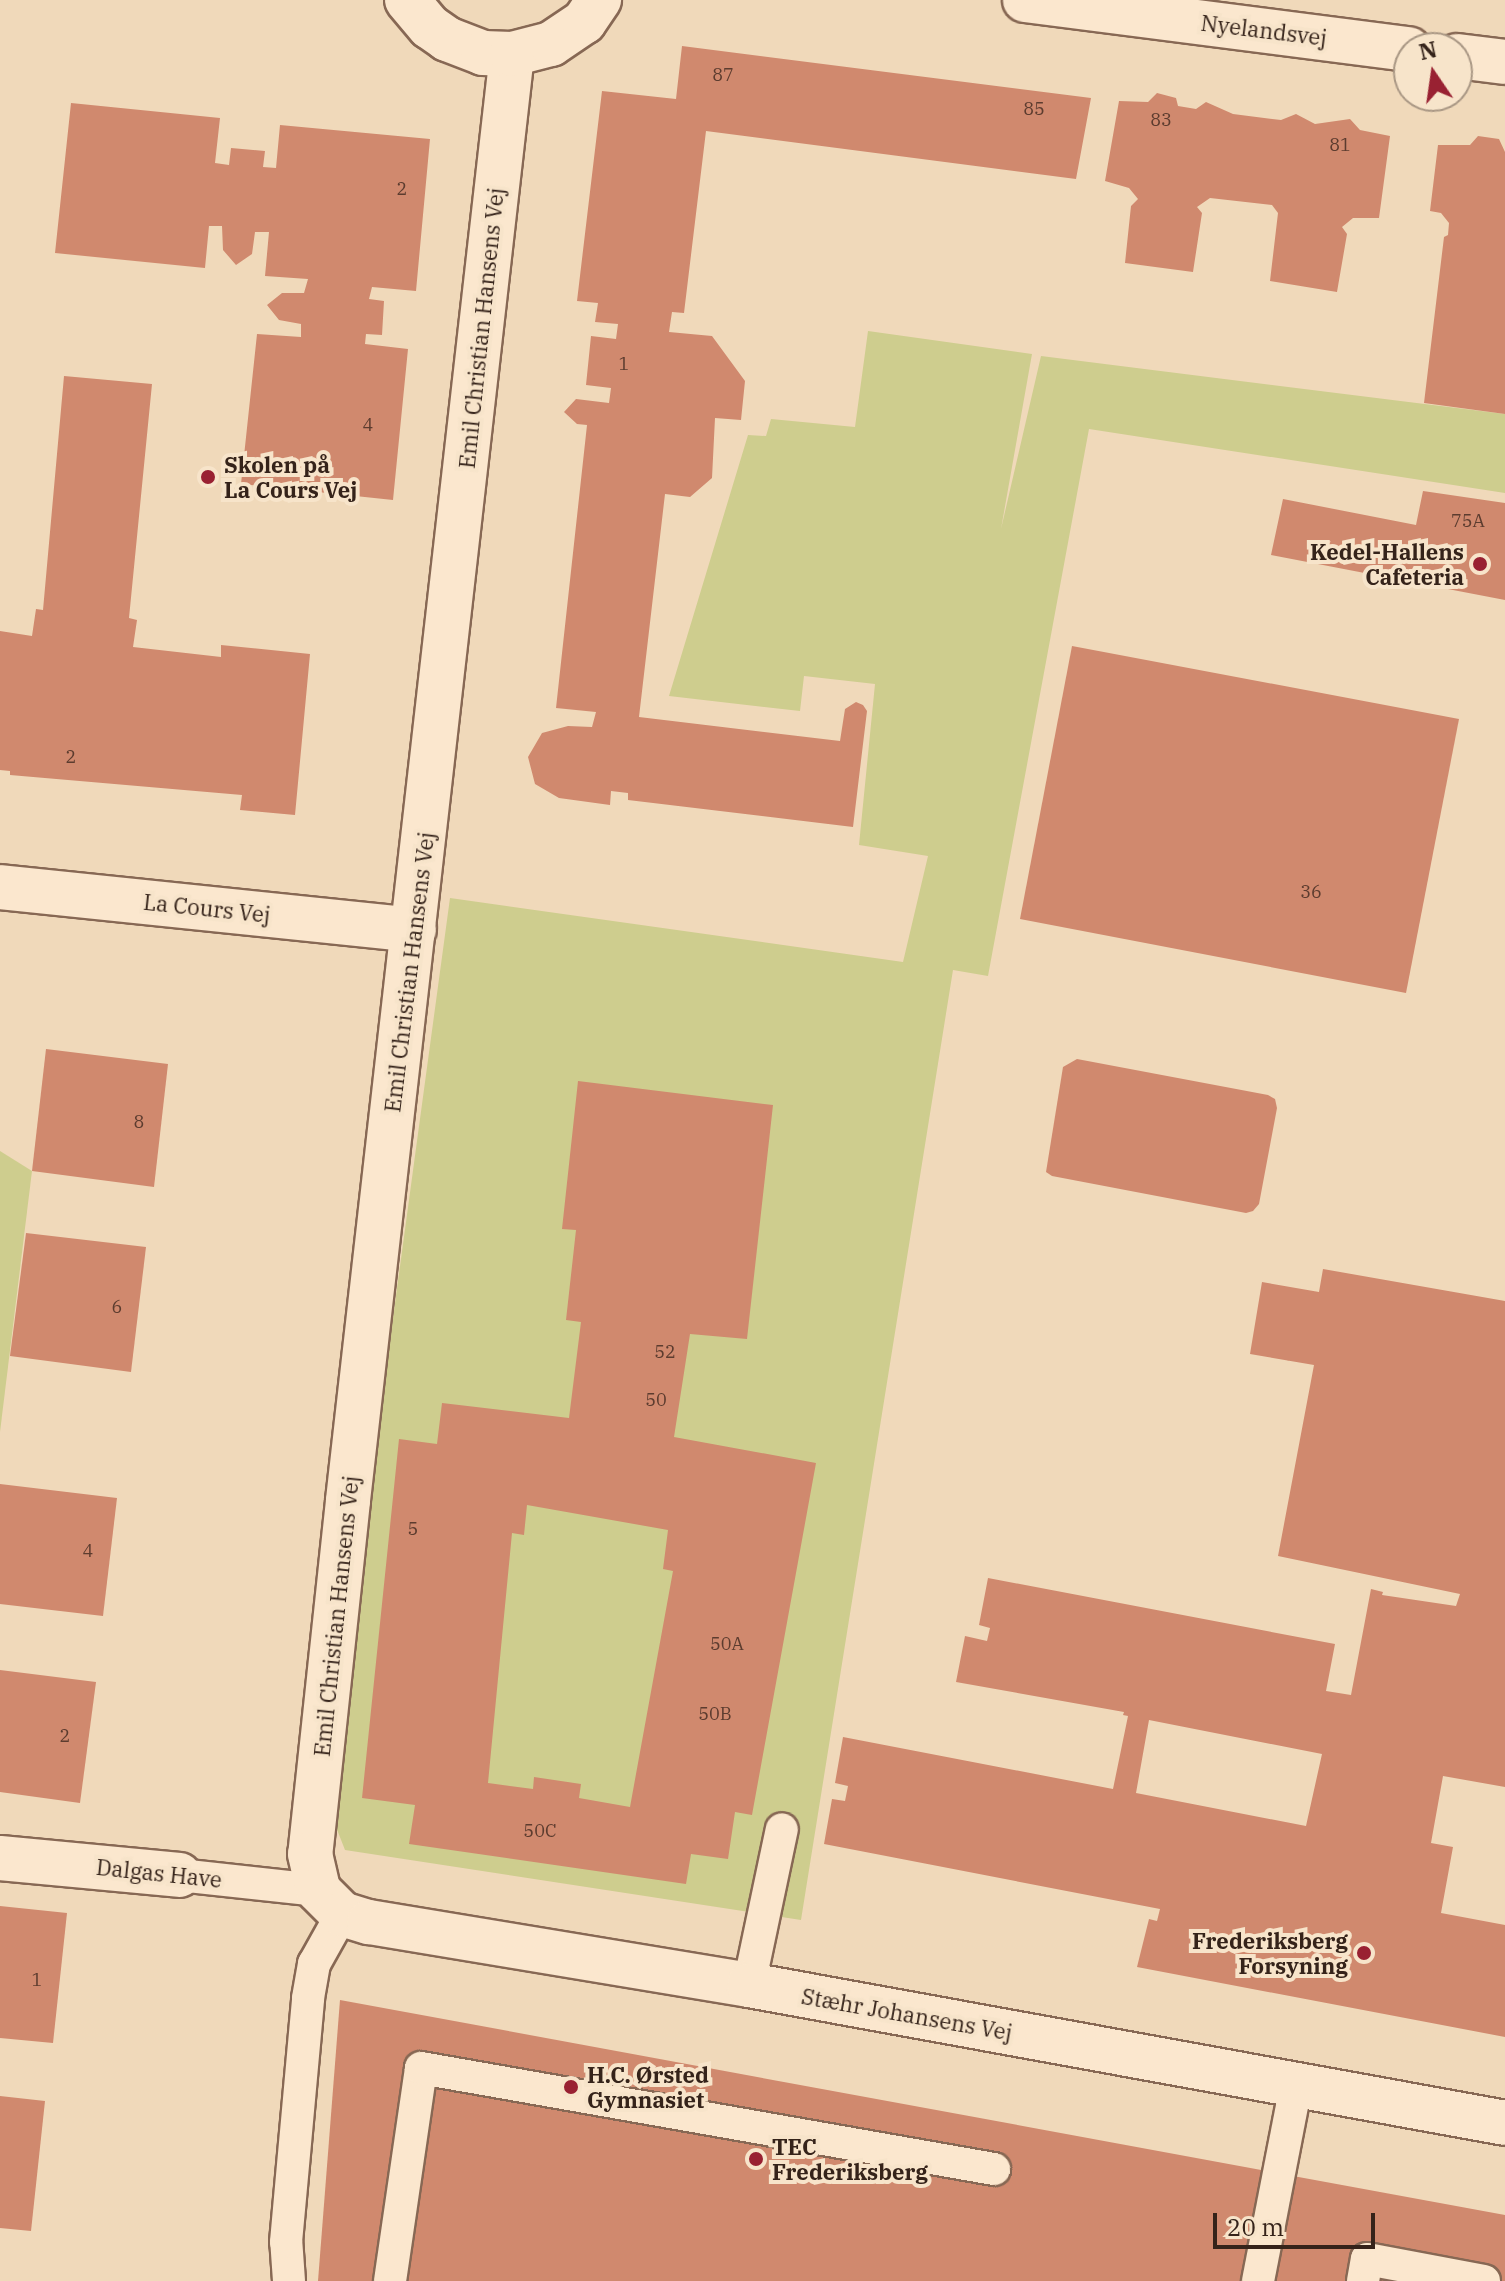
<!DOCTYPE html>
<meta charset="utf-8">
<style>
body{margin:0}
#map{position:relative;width:1505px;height:2281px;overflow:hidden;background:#f0d9ba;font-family:"IBM Plex Serif",serif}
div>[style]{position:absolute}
.green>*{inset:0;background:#cecd8e}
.building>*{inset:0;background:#d0896e}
.roads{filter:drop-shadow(2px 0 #876854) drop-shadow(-2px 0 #876854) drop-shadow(0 2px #876854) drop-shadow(0 -2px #876854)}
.service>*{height:32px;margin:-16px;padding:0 16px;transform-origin:16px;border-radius:16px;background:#fbe7ce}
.pedestrian>*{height:44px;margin:-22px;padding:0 22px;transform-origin:22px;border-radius:22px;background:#fbe7ce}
.minor>*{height:44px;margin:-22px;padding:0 22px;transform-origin:22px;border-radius:22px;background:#fbe7ce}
.tertiary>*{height:44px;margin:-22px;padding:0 22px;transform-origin:22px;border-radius:22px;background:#fbe7ce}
.dots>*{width:22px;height:22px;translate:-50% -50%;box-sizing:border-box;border:4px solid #f7e4ca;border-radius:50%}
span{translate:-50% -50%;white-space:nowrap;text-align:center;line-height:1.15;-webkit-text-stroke:8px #f7e4ca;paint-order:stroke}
.number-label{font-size:18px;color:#5c3c2f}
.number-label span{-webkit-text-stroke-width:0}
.street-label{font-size:22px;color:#35231a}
.poi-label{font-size:22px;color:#35231a;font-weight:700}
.left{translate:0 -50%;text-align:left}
.right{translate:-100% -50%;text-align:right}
.north{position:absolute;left:1393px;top:32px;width:80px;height:80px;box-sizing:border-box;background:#f7e4ca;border:2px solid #a99784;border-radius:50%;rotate:347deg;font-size:22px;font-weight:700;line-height:32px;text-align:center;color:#35231a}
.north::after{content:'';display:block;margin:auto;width:28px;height:36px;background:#992132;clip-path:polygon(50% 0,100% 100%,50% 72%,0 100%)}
.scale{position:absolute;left:1213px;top:2213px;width:162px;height:36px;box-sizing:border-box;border:4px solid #35231a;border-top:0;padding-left:10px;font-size:24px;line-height:28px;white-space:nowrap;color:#35231a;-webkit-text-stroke:6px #f7e4ca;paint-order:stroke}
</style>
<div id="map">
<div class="green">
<i style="clip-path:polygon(868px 331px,1032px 354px,1001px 529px,1041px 356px,1505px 414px,1505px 493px,1089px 429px,988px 976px,953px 970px,801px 1920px,345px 1850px,327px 1804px,450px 898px,903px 962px,928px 856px,859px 845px,875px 684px,804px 676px,800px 711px,669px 696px,748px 435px,766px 436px,771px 419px,855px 427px)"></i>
<i style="clip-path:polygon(0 1151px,32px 1171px,0 1432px)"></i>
</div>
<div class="building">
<i style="clip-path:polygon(682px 46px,1091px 98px,1076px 179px,706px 131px,684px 313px,672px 312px,669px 332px,712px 336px,745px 381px,741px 420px,715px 418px,712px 478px,690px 497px,665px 494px,639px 717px,840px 741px,845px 709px,856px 702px,863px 705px,867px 711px,853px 827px,628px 800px,628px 793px,611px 791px,610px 805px,559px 798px,535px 784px,528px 757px,542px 733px,568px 726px,592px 727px,596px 712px,556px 708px,587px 425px,577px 424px,564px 412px,576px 399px,609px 403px,611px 388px,586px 385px,591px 336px,616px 339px,618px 324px,595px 322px,598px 303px,577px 301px,602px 91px,676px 99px)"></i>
<i style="clip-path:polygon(1157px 93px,1176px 98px,1178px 106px,1196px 109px,1206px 102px,1233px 114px,1281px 120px,1296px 114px,1315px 124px,1350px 119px,1360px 130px,1390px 136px,1379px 218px,1353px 218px,1342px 227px,1347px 234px,1337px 292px,1270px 281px,1278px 213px,1272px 205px,1210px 198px,1197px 207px,1202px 213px,1193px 272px,1125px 263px,1131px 206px,1138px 199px,1129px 188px,1105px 181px,1119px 101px,1148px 102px)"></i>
<i style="clip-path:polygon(71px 103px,220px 118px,215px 163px,229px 165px,231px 148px,265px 151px,263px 167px,276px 168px,280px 125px,430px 139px,416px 291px,372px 287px,369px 299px,384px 301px,382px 335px,366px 334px,365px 344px,408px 349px,393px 500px,241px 484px,257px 334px,301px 337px,301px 324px,279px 320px,267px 305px,282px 293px,304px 293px,308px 279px,265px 276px,269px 232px,255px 232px,252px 254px,236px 265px,223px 250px,222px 226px,209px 226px,205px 268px,55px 253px)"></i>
<i style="clip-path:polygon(1478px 136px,1499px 139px,1505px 152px,1505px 414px,1424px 403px,1444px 237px,1448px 235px,1449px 223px,1441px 213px,1430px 211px,1438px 145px,1470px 145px)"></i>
<i style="clip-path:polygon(64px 376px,152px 384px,129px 618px,137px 620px,133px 647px,221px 657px,221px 645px,310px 654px,295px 815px,240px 810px,242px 795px,10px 775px,10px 771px,0 770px,0 631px,32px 636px,36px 609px,43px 610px)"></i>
<i style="clip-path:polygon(1423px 491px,1505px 503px,1505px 600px,1271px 555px,1283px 499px,1416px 525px)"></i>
<i style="clip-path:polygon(1072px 646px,1459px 719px,1406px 993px,1020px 919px)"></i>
<i style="clip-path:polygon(46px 1049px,168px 1064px,154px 1187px,32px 1171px)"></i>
<i style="clip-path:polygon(1077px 1059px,1268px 1095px,1275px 1099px,1277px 1108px,1259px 1204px,1253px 1211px,1246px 1213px,1052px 1176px,1046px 1172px,1063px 1067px)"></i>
<i style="clip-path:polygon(evenodd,578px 1081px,773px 1105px,747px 1339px,690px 1334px,674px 1437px,816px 1463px,752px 1815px,735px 1812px,728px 1859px,691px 1854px,686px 1884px,409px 1844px,415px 1805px,362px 1798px,399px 1439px,437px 1444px,442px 1403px,569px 1418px,581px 1322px,566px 1320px,576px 1230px,562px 1229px,578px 1081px,527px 1505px,668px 1530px,663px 1569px,673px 1571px,630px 1807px,579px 1798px,581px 1784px,534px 1777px,533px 1789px,488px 1783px,512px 1533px,524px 1535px,527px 1505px)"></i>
<i style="clip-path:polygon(26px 1233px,146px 1247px,131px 1372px,10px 1356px)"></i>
<i style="clip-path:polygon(evenodd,1323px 1269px,1505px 1301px,1505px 1787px,1443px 1776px,1431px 1843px,1453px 1847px,1441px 1913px,1505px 1925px,1505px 2037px,1137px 1967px,1149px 1919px,1157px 1921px,1160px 1909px,824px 1844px,832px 1799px,845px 1801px,848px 1786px,835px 1783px,843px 1737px,1113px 1789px,1128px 1716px,1123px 1715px,1124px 1712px,956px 1682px,965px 1636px,987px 1641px,990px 1628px,979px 1625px,988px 1578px,1335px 1644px,1326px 1691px,1351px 1695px,1371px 1589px,1383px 1592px,1382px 1595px,1456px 1606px,1460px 1594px,1278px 1556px,1314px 1365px,1250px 1354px,1262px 1282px,1319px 1292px,1323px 1269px,1149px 1720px,1322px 1754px,1306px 1826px,1136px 1793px,1149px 1720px)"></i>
<i style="clip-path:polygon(0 1484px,117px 1498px,103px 1616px,0 1604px)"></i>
<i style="clip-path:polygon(0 1670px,96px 1682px,80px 1803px,0 1792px)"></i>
<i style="clip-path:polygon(0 1906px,67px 1913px,53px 2043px,0 2038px)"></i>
<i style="clip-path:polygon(340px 2000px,1505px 2215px,1505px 2281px,318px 2281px)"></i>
<i style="clip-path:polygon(0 2096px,45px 2101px,31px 2231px,0 2228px)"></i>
</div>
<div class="roads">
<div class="service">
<i style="left:179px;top:1875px;width:140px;rotate:6.2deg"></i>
<i style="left:749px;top:1985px;width:159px;rotate:-78.1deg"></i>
<i style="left:289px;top:2281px;width:39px;rotate:-94deg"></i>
<i style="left:286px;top:2242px;width:245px;rotate:-84.8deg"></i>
<i style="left:308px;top:1998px;width:35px;rotate:-80deg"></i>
<i style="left:314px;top:1964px;width:57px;rotate:-60.8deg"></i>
<i style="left:390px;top:2281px;width:215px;rotate:-81.7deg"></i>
<i style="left:421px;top:2068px;width:582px;rotate:10deg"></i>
<i style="left:1258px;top:2281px;width:200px;rotate:-79deg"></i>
<i style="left:1363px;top:2281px;width:22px;rotate:-80deg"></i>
<i style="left:1367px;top:2259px;width:119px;rotate:10.6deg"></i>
</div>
<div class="pedestrian">
<i style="left:0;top:1858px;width:180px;rotate:5.4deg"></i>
</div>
<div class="minor">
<i style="left:512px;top:54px;width:1456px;rotate:96.47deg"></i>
<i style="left:348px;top:1501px;width:355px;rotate:96.1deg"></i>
<i style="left:310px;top:1854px;width:37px;rotate:77deg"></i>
<i style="left:318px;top:1890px;width:34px;rotate:45deg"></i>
<i style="left:342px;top:1914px;width:28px;rotate:17deg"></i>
<i style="left:369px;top:1922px;width:385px;rotate:9.4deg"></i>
<i style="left:749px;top:1985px;width:768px;rotate:10.34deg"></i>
<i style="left:0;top:887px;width:416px;rotate:5.9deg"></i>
</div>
<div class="tertiary">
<i style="left:407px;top:0;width:35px;rotate:50deg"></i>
<i style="left:430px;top:27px;width:21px;rotate:35deg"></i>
<i style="left:447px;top:39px;width:39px;rotate:21deg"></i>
<i style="left:483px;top:53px;width:29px;rotate:2deg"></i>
<i style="left:512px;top:54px;width:40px;rotate:-14.4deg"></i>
<i style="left:551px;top:44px;width:40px;rotate:-34deg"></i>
<i style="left:584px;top:22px;width:27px;rotate:-56deg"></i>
<i style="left:1025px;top:0;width:387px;rotate:7.3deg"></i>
<i style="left:1457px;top:56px;width:48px;rotate:7.1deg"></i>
</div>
</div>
<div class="dots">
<i style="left:208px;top:477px;background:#992132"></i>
<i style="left:1480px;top:564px;background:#992132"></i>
<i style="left:1364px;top:1953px;background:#992132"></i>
<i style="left:571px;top:2087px;background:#992132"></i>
<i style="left:756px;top:2159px;background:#992132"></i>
</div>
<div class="number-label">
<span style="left:723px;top:75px">87</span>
<span style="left:1034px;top:109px">85</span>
<span style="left:1161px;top:120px">83</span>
<span style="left:1340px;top:145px">81</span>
<span style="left:402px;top:189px">2</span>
<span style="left:624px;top:364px">1</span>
<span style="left:368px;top:425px">4</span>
<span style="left:1468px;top:521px">75A</span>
<span style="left:71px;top:757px">2</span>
<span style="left:1311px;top:892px">36</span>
<span style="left:139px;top:1122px">8</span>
<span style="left:117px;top:1307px">6</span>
<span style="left:665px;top:1352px">52</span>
<span style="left:656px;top:1400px">50</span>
<span style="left:413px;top:1529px">5</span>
<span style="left:88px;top:1551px">4</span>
<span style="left:727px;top:1644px">50A</span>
<span style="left:715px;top:1714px">50B</span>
<span style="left:65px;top:1736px">2</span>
<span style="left:540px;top:1831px">50C</span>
<span style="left:37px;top:1980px">1</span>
</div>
<div class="street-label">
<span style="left:1264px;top:30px;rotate:7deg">Nyelandsvej</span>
<span style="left:481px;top:328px;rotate:-84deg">Emil Christian Hansens Vej</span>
<span style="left:207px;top:908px;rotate:6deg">La Cours Vej</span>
<span style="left:409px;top:972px;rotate:-83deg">Emil Christian Hansens Vej</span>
<span style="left:336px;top:1616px;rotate:-84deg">Emil Christian Hansens Vej</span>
<span style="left:159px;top:1873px;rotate:6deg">Dalgas Have</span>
<span style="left:907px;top:2014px;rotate:10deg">Stæhr Johansens Vej</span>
</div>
<div class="poi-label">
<span class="left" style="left:224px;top:477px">Skolen på<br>La Cours Vej</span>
<span class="right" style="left:1464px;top:564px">Kedel-Hallens<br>Cafeteria</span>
<span class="right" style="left:1348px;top:1953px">Frederiksberg<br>Forsyning</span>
<span class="left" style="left:587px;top:2087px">H.C. Ørsted<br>Gymnasiet</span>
<span class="left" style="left:772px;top:2159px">TEC<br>Frederiksberg</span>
</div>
<div class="north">N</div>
<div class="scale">20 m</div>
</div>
